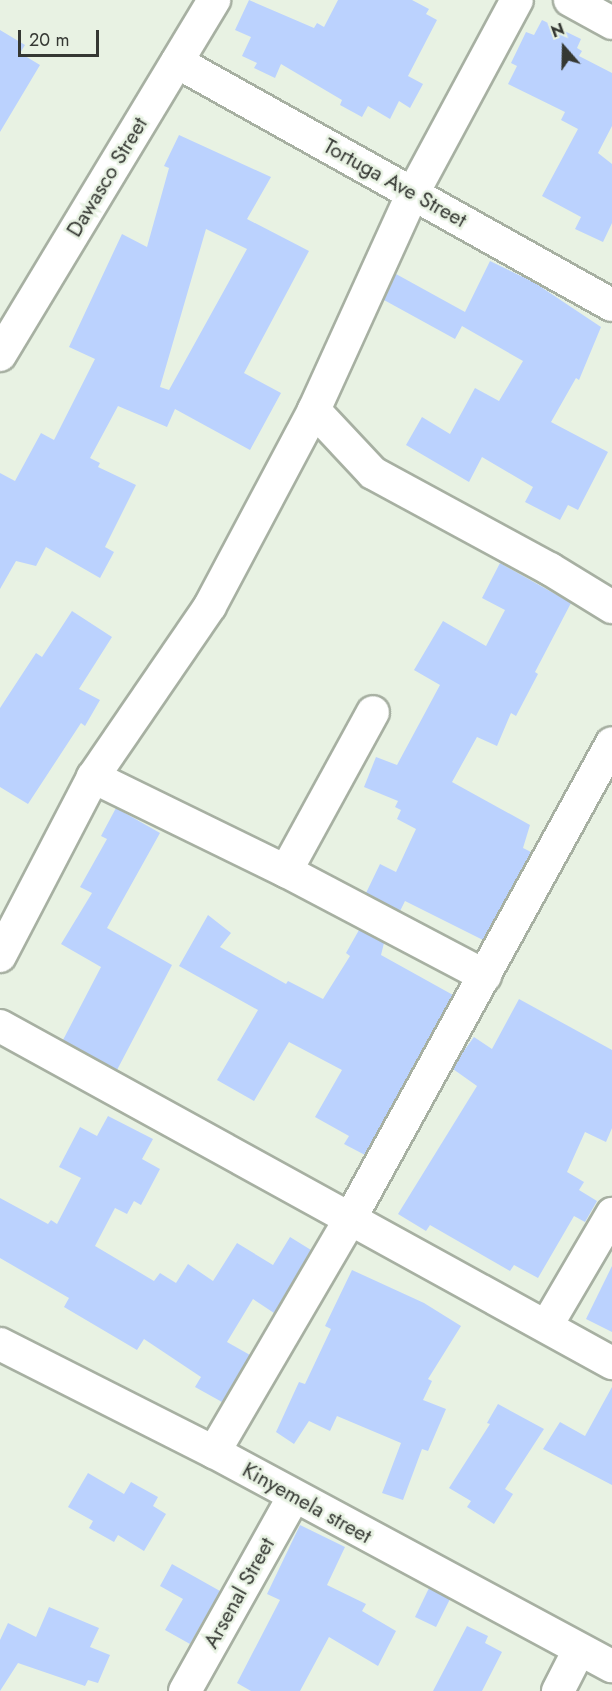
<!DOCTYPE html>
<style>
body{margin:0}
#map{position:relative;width:612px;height:1691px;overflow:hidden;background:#e8f2e3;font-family:Jost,sans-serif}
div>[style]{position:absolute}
.building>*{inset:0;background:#bbd2fe}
.roads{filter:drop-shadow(2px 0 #a7b0a2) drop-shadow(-2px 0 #a7b0a2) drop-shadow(0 2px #a7b0a2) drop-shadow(0 -2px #a7b0a2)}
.minor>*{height:32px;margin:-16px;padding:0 16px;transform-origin:16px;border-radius:16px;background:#fff}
span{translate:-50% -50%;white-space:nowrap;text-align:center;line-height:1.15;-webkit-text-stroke:5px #e8f2e3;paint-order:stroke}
.street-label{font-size:21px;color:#353833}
.north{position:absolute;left:534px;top:18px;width:60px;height:60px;-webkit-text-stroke:4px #e8f2e3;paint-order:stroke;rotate:340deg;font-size:16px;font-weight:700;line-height:24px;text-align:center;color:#353833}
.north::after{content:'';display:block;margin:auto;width:21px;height:27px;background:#353833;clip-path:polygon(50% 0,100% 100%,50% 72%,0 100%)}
.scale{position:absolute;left:18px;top:30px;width:81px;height:27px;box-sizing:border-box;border:3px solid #353833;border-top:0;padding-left:8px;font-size:18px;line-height:21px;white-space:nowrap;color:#353833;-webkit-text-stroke:4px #e8f2e3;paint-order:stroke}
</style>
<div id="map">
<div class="building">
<i style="clip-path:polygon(249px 0,314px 28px,317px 23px,324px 27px,338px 0,412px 0,429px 9px,426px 14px,437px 20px,408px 76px,423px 84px,410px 108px,399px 101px,390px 119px,368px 106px,362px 117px,340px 105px,342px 100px,281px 64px,275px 78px,254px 68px,257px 63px,242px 56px,251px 37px,235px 30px)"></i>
<i style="clip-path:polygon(542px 20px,581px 39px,577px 48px,582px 51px,579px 56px,612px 73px,612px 126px,598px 153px,612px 164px,612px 223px,603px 242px,575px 229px,581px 217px,542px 196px,578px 129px,561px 120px,565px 112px,508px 84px,517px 66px,511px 63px,526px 32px,534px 35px)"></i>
<i style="clip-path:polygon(0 30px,25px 45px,20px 53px,40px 65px,0 132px)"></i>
<i style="clip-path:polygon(evenodd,179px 135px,271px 177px,247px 219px,309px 251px,244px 373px,281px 393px,250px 450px,175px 409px,167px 427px,118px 406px,90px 458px,100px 463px,98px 467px,136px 485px,105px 547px,114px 552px,100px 578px,46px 547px,36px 566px,16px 561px,0 589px,0 473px,15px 481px,41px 433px,54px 440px,95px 359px,69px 347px,122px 234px,147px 247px,169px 168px,164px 166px,179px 135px,206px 229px,247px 249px,169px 390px,160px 387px,206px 229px)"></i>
<i style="clip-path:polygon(490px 261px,535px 283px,601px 327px,579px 380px,576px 378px,551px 422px,608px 452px,578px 510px,568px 505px,560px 520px,525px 502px,533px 487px,482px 457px,469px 482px,406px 445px,422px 417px,450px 434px,475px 388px,499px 401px,523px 361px,462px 326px,455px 339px,384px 300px,396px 274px,465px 312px)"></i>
<i style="clip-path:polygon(500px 563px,571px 603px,535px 672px,538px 674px,516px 716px,511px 713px,497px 746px,477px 737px,452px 782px,530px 825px,523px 848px,531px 852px,483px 940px,405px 901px,400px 911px,366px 893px,380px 864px,396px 872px,416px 829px,397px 819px,401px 810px,395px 807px,398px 801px,364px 787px,376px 757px,397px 765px,440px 685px,414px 670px,443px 621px,486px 646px,505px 610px,482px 598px)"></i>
<i style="clip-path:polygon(72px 611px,112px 637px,79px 689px,100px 700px,85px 726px,81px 723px,28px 804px,0 787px,0 708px,36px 653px,42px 657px)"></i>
<i style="clip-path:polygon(116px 808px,160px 833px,107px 928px,172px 965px,117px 1070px,63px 1040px,101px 967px,61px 944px,92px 893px,80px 887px,107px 839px,101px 836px)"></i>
<i style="clip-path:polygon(208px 915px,231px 933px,220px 947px,286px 984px,288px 981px,323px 999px,350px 956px,346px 953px,359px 930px,384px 943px,381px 955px,453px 995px,365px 1155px,344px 1144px,349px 1136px,315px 1117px,342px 1070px,289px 1042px,254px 1101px,217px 1080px,258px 1010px,179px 966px)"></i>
<i style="clip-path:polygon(519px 999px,612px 1050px,612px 1128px,606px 1142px,585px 1132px,567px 1172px,584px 1182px,579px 1190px,597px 1201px,585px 1222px,574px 1216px,538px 1278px,514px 1265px,510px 1271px,430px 1225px,426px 1231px,398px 1214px,477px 1086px,453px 1069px,460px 1056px,474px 1037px,492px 1049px)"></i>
<i style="clip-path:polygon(108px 1116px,153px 1139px,142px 1159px,160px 1169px,141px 1205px,134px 1201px,127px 1214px,115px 1208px,95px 1246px,154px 1281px,160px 1273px,176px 1283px,188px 1264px,213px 1281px,237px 1243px,273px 1265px,290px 1237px,311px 1250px,274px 1313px,253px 1299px,227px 1342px,250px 1355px,222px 1402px,195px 1387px,201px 1377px,144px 1339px,137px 1350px,64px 1307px,69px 1298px,0 1258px,0 1198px,48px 1224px,51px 1220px,57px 1224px,81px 1178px,59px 1167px,80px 1127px,97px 1136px)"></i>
<i style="clip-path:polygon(612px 1266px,612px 1332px,586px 1319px)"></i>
<i style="clip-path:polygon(352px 1270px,424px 1303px,461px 1326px,428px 1379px,432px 1381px,423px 1400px,446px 1409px,428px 1451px,422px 1449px,403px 1500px,382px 1493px,401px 1443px,337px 1416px,330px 1431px,309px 1421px,294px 1444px,276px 1432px,299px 1382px,305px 1384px,331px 1329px,325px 1326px)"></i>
<i style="clip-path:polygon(612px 1387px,612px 1485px,543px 1449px,560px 1422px,585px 1436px)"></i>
<i style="clip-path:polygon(498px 1404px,544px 1429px,505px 1489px,513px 1494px,494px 1524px,467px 1507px,471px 1501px,449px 1488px,490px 1424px,487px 1423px)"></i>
<i style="clip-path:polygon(88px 1473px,124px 1494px,131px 1482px,158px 1497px,153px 1506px,166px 1514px,144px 1551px,118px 1535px,114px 1542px,89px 1528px,93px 1521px,68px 1507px)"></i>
<i style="clip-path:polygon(300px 1525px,345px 1547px,327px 1585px,366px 1604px,362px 1611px,396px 1631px,378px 1666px,329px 1637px,300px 1691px,251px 1691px,237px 1683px,280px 1600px,267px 1594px)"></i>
<i style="clip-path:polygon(172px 1564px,220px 1591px,190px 1644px,165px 1630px,183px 1599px,160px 1586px)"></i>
<i style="clip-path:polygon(429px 1588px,450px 1599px,436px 1627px,415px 1617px)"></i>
<i style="clip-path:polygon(49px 1607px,99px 1628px,90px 1647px,110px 1655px,98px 1683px,88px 1680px,85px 1686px,18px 1663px,0 1691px,0 1640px,8px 1623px,36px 1637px)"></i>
<i style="clip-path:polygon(467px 1626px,488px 1636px,485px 1643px,502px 1652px,482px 1691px,433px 1691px)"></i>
</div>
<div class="roads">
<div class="minor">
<i style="left:570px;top:0;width:48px;rotate:28.7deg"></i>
<i style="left:177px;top:62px;width:498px;rotate:29.2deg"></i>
<i style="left:0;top:355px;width:415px;rotate:-58.9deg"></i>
<i style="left:314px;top:410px;width:86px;rotate:46.9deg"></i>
<i style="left:373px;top:473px;width:201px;rotate:28.5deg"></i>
<i style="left:550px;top:569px;width:73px;rotate:31.5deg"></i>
<i style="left:93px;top:777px;width:215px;rotate:26deg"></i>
<i style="left:286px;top:871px;width:225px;rotate:27.8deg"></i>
<i style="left:286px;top:871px;width:181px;rotate:-61.3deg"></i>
<i style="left:0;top:956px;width:202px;rotate:-62.5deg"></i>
<i style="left:93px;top:777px;width:207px;rotate:-55.6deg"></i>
<i style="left:210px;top:606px;width:222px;rotate:-62deg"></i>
<i style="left:314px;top:410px;width:239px;rotate:-65.5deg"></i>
<i style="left:413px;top:193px;width:219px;rotate:-61.7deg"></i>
<i style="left:0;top:1026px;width:699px;rotate:28.84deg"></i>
<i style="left:547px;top:1325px;width:129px;rotate:-59.6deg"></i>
<i style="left:0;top:1344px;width:240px;rotate:26.8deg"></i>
<i style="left:214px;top:1452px;width:452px;rotate:28.3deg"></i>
<i style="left:214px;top:1452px;width:270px;rotate:-59.7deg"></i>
<i style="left:350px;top:1219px;width:543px;rotate:-61.17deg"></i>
<i style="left:185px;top:1691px;width:223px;rotate:-60.8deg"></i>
<i style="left:558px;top:1691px;width:46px;rotate:-62.9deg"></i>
</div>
</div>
<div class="street-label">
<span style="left:107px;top:177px;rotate:-59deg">Dawasco Street</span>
<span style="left:395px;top:183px;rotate:29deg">Tortuga Ave Street</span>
<span style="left:307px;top:1503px;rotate:29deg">Kinyemela street</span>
<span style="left:239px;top:1593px;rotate:-61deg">Arsenal Street</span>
</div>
<div class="north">N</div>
<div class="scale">20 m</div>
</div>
